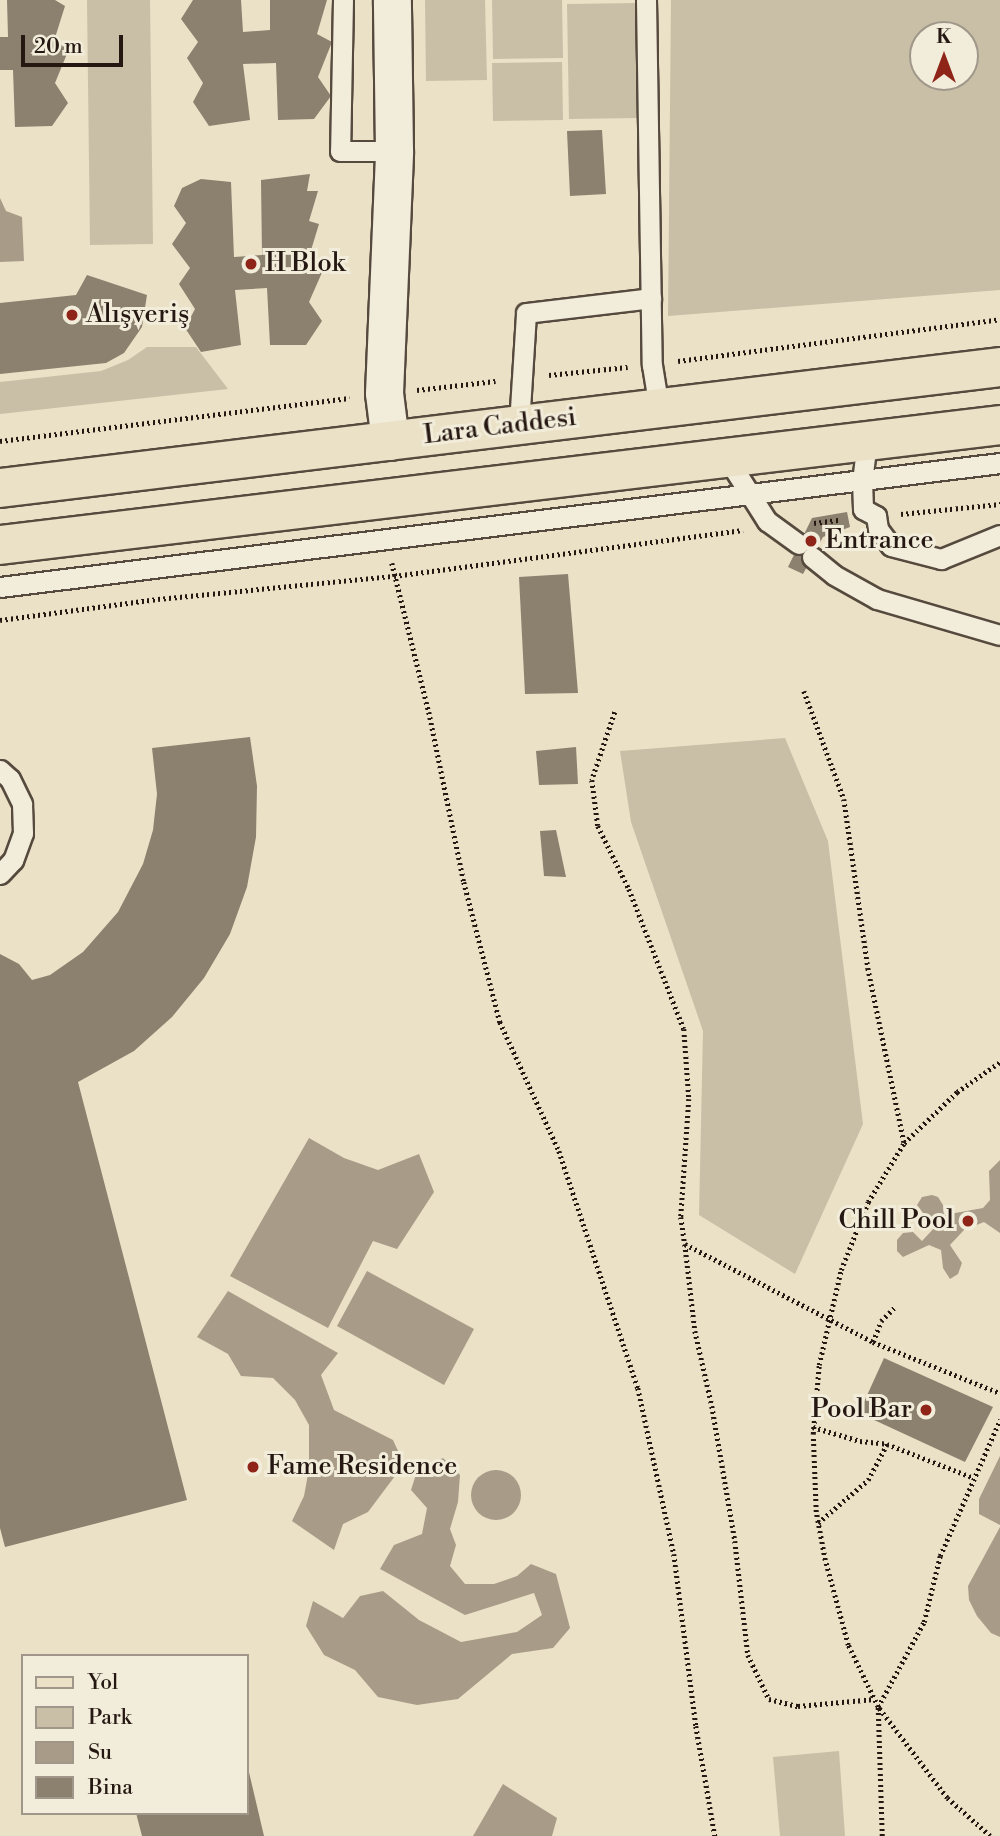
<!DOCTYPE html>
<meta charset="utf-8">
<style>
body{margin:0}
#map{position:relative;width:1000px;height:1836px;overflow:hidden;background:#ebe1c6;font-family:"Libre Bodoni",serif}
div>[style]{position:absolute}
.green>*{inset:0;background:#c9bfa7}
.water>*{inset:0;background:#a89c88}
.round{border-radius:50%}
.building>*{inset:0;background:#8c806f}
.path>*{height:4.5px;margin-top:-2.25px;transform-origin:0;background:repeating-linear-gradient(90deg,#251711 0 2px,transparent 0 5.5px)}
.roads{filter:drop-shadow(2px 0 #564a3e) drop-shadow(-2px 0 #564a3e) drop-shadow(0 2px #564a3e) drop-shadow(0 -2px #564a3e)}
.service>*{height:19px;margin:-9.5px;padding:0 9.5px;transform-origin:9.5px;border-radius:9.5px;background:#f2ecda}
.minor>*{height:37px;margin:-18.5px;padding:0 18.5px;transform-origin:18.5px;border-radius:18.5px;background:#f2ecda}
.primary>*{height:38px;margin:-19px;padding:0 19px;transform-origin:19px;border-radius:19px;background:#ebe1c6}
.dots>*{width:19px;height:19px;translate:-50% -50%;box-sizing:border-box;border:4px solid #f2ecda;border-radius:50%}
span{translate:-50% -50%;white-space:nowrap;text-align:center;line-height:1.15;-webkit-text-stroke:6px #f2ecda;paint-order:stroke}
.poi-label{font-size:26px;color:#251711}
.left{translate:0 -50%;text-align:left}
.right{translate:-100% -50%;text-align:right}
.street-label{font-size:26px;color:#251711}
.legend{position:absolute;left:21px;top:1654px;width:228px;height:161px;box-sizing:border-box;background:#f2ecda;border:2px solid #a0978a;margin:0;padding:9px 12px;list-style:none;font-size:21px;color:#251711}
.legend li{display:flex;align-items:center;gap:14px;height:35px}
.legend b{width:35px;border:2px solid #a0978a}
.north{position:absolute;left:909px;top:21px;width:70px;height:70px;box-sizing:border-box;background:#f2ecda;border:2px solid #a0978a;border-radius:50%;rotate:0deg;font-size:19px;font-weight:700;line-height:28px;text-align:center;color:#251711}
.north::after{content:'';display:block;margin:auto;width:24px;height:32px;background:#8f2418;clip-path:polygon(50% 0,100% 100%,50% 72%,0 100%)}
.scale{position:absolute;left:21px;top:35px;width:102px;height:32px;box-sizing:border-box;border:4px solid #251711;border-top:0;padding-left:9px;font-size:21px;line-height:24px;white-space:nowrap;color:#251711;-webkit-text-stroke:5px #f2ecda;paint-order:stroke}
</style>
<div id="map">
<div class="green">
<i style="clip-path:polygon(87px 0,150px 0,153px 244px,90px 245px)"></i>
<i style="clip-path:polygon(425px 0,485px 0,487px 80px,426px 81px)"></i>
<i style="clip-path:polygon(492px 0,562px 0,563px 58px,493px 59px)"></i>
<i style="clip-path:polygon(evenodd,671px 0,1000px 0,1000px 290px,668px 316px,671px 0,923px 35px,965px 35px,965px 77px,923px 77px,923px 35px)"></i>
<i style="clip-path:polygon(638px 3px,640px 118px,569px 119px,567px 4px)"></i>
<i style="clip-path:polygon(562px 62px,563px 120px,493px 121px,492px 63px)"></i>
<i style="clip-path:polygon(147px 347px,196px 347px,228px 389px,0 414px,0 382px,101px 371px,128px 360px)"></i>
<i style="clip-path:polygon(785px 738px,828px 841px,863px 1124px,795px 1274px,699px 1215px,703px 1031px,631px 822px,620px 751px)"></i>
<i style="clip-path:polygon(839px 1751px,845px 1836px,780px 1836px,773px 1757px)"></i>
</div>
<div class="water">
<i style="clip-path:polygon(0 198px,6px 211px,22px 217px,24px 261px,0 262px)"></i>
<i style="clip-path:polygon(309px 1138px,344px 1158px,378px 1170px,419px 1154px,434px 1192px,397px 1249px,373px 1241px,328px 1328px,230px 1276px)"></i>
<i style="clip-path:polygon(1000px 1160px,1000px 1233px,984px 1222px,964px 1230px,950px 1245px,962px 1263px,958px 1274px,950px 1279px,943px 1268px,941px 1250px,929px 1245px,903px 1257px,897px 1251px,897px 1240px,903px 1233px,913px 1232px,922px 1241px,936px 1226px,936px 1219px,927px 1218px,917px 1205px,922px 1197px,932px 1195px,938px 1197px,943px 1205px,944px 1215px,983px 1208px,990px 1200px,989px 1171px)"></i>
<i style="clip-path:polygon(367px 1271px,474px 1329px,444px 1385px,337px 1326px)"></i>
<i style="clip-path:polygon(228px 1291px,338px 1353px,321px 1375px,334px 1410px,393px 1440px,404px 1464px,368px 1512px,343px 1524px,334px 1550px,292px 1521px,304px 1496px,309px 1469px,309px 1425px,295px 1400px,273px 1378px,241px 1376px,228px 1354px,197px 1337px)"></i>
<i style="clip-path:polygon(1000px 1456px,1000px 1525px,979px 1514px,979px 1499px)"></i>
<i style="clip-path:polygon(443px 1458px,460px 1475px,458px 1502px,450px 1529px,456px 1545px,450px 1566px,465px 1584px,494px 1584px,517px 1576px,531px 1564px,556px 1574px,570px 1628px,553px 1648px,512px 1654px,458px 1699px,417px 1705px,378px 1697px,355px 1670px,324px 1655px,306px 1626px,313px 1601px,343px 1618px,360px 1596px,383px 1591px,419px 1620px,461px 1642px,517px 1632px,542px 1615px,534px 1593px,465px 1615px,380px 1569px,394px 1545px,422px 1534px,427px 1508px,411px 1490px,417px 1471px)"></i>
<i class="round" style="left:471px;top:1470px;width:50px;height:50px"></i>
<i style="clip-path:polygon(1000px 1527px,1000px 1637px,991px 1633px,977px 1616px,969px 1600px,968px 1586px)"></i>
<i style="clip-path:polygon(503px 1784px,557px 1818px,552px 1836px,473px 1836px)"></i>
</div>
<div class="building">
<i style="clip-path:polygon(7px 0,55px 0,65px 6px,54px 41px,69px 49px,55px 83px,68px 103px,52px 126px,15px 127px,13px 70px,0 70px,0 37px,8px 37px)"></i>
<i style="clip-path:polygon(193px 0,241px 0,243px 32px,270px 30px,270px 0,327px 0,317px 34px,332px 42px,318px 77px,331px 96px,314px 119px,278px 120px,276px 63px,243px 64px,250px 120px,209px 126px,193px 102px,203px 83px,187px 58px,198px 42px,181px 19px)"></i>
<i style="clip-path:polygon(602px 130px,606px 194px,570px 196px,567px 131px)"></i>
<i style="clip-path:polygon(310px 174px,307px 191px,318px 191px,309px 221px,319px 224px,308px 260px,324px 268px,309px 302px,322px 321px,306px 345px,270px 345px,267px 288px,235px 290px,241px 345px,201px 352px,185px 328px,195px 309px,179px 284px,190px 268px,172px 244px,186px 223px,174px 206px,182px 188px,201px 179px,231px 182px,234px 257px,262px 255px,261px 180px)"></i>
<i style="clip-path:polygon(87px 275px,147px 295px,142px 327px,124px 353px,106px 363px,0 374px,0 303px,76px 295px)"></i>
<i style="clip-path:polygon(847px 512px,850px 527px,823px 537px,803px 574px,788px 567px,812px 518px)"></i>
<i style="clip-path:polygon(568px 574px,578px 693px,525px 694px,519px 577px)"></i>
<i style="clip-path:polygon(250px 737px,257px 786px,256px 837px,247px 887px,230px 934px,204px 978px,172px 1017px,134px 1051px,78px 1082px,187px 1500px,5px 1547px,0 1528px,0 954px,19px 964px,32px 980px,50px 975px,83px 952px,118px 912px,143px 864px,153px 830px,157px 794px,152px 748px)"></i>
<i style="clip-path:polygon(576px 747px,578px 784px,539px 785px,536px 751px)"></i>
<i style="clip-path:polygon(556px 830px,566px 877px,544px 876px,540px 831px)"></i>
<i style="clip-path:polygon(884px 1358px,993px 1407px,965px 1462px,859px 1413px)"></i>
<i style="clip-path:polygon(248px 1768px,264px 1836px,142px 1836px,136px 1813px,247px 1813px)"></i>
</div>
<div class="path">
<i style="left:678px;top:361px;width:325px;rotate:-7.4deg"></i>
<i style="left:549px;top:375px;width:79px;rotate:-5.8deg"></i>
<i style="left:417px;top:390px;width:79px;rotate:-6.6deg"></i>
<i style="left:0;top:441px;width:352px;rotate:-7deg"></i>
<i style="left:901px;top:514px;width:100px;rotate:-5.8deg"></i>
<i style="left:814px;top:523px;width:26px;rotate:-7deg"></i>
<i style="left:392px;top:563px;width:154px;rotate:76.1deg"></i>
<i style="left:429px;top:712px;width:174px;rotate:78.4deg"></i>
<i style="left:464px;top:882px;width:145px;rotate:75.6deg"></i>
<i style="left:500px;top:1022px;width:142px;rotate:65.4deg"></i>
<i style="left:559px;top:1151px;width:250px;rotate:71.6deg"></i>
<i style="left:638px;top:1388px;width:170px;rotate:77.8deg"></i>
<i style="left:674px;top:1554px;width:173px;rotate:82.7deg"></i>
<i style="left:696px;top:1726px;width:112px;rotate:80.2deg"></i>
<i style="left:0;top:620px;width:159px;rotate:-7.6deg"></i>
<i style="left:158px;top:599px;width:237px;rotate:-5.6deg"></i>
<i style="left:394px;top:576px;width:352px;rotate:-7.5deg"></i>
<i style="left:804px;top:691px;width:115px;rotate:69.7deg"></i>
<i style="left:844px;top:799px;width:171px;rotate:81.9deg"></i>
<i style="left:868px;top:968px;width:178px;rotate:78.3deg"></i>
<i style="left:615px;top:712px;width:72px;rotate:108.7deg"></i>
<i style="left:592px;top:780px;width:46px;rotate:82.6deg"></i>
<i style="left:598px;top:826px;width:70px;rotate:63.8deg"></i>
<i style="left:629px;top:889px;width:150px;rotate:68.6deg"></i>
<i style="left:684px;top:1029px;width:70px;rotate:85.9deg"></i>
<i style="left:689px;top:1099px;width:118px;rotate:93.9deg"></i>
<i style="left:681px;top:1217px;width:27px;rotate:82deg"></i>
<i style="left:685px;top:1244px;width:212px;rotate:27.5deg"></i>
<i style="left:873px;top:1342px;width:22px;rotate:-69deg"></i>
<i style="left:881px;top:1321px;width:21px;rotate:-45deg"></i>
<i style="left:685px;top:1244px;width:88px;rotate:83.4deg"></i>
<i style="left:695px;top:1331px;width:77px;rotate:77.2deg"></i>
<i style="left:712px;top:1406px;width:137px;rotate:80.3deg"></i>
<i style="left:735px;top:1541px;width:115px;rotate:83.5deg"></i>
<i style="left:748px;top:1655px;width:49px;rotate:64.5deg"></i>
<i style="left:769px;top:1699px;width:30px;rotate:14deg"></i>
<i style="left:798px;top:1706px;width:77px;rotate:-5.2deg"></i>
<i style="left:873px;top:1342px;width:137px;rotate:21.9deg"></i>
<i style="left:813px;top:1427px;width:49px;rotate:16.6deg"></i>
<i style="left:860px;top:1441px;width:27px;rotate:6deg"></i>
<i style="left:887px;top:1444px;width:93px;rotate:21.3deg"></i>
<i style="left:818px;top:1523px;width:66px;rotate:-40.7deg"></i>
<i style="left:868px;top:1480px;width:41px;rotate:-62.2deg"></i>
<i style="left:882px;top:1836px;width:129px;rotate:-91.8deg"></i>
<i style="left:878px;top:1707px;width:69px;rotate:-115.8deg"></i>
<i style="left:848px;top:1645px;width:88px;rotate:-105.1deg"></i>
<i style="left:825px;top:1560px;width:49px;rotate:-100.6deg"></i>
<i style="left:816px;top:1512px;width:78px;rotate:-92.2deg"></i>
<i style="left:813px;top:1434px;width:69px;rotate:-85deg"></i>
<i style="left:819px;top:1365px;width:98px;rotate:-77deg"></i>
<i style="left:841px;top:1270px;width:73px;rotate:-68.3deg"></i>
<i style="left:868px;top:1202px;width:69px;rotate:-58.6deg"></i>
<i style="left:904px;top:1143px;width:74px;rotate:-43.9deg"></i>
<i style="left:957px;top:1092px;width:52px;rotate:-34.9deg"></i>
<i style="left:990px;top:1836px;width:57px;rotate:-138.5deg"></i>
<i style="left:947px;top:1798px;width:114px;rotate:-127.2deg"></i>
<i style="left:878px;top:1707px;width:97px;rotate:-61.6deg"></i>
<i style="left:924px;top:1622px;width:68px;rotate:-76.4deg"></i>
<i style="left:940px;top:1556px;width:149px;rotate:-66.2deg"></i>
</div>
<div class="roads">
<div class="service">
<i style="left:343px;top:0;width:151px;rotate:91.1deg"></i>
<i style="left:340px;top:151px;width:54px"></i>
<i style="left:646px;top:0;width:365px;rotate:89.1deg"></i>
<i style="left:652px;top:365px;width:44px;rotate:80.8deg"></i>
<i style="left:519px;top:425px;width:112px;rotate:-86.4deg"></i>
<i style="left:526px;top:313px;width:126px;rotate:-6.8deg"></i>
<i style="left:867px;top:441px;width:39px;rotate:97deg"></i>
<i style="left:862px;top:480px;width:29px;rotate:88deg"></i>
<i style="left:863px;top:509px;width:15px;rotate:28deg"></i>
<i style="left:876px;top:516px;width:13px;rotate:81deg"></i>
<i style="left:878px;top:529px;width:21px;rotate:53deg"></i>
<i style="left:891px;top:546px;width:52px;rotate:14.6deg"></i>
<i style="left:941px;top:559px;width:64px;rotate:-22.1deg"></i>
<i style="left:727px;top:458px;width:75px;rotate:57.6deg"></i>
<i style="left:767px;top:521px;width:39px;rotate:36deg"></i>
<i style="left:812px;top:557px;width:28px;rotate:39deg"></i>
<i style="left:834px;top:575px;width:49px;rotate:29.2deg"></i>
<i style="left:877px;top:599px;width:128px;rotate:16.3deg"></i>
<i style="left:0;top:587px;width:1008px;rotate:-7.07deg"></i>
<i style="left:0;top:770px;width:13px;rotate:42deg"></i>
<i style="left:10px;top:779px;width:28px;rotate:64deg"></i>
<i style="left:22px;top:804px;width:29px;rotate:88deg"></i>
<i style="left:23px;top:833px;width:29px;rotate:110deg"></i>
<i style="left:13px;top:860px;width:19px;rotate:133deg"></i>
</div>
<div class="minor">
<i style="left:390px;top:441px;width:48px;rotate:-97.1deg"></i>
<i style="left:384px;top:393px;width:242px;rotate:-87.6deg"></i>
<i style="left:394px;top:151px;width:151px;rotate:-90.8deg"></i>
</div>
<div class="primary">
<i style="left:0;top:488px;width:1007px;rotate:-6.9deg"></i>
<i style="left:0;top:545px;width:1007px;rotate:-6.84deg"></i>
</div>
</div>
<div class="dots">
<i style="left:251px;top:264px;background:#8f2418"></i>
<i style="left:72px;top:315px;background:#8f2418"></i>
<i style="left:811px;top:541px;background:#8f2418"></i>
<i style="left:968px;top:1221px;background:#8f2418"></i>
<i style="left:926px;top:1410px;background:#8f2418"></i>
<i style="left:253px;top:1467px;background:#8f2418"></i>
</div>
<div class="poi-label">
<span class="left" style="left:265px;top:264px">H Blok</span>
<span class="left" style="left:86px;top:315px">Alışveriş</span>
<span class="left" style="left:825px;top:541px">Entrance</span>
<span class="right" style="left:954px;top:1221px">Chill Pool</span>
<span class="right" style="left:912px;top:1410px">Pool Bar</span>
<span class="left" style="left:267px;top:1467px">Fame Residence</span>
</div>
<div class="street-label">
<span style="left:500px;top:427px;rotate:-7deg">Lara Caddesi</span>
</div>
<ul class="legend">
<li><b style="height:9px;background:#ebe1c6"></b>Yol</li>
<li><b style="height:19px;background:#c9bfa7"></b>Park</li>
<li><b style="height:19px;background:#a89c88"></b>Su</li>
<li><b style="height:19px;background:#8c806f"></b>Bina</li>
</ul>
<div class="north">K</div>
<div class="scale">20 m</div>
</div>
